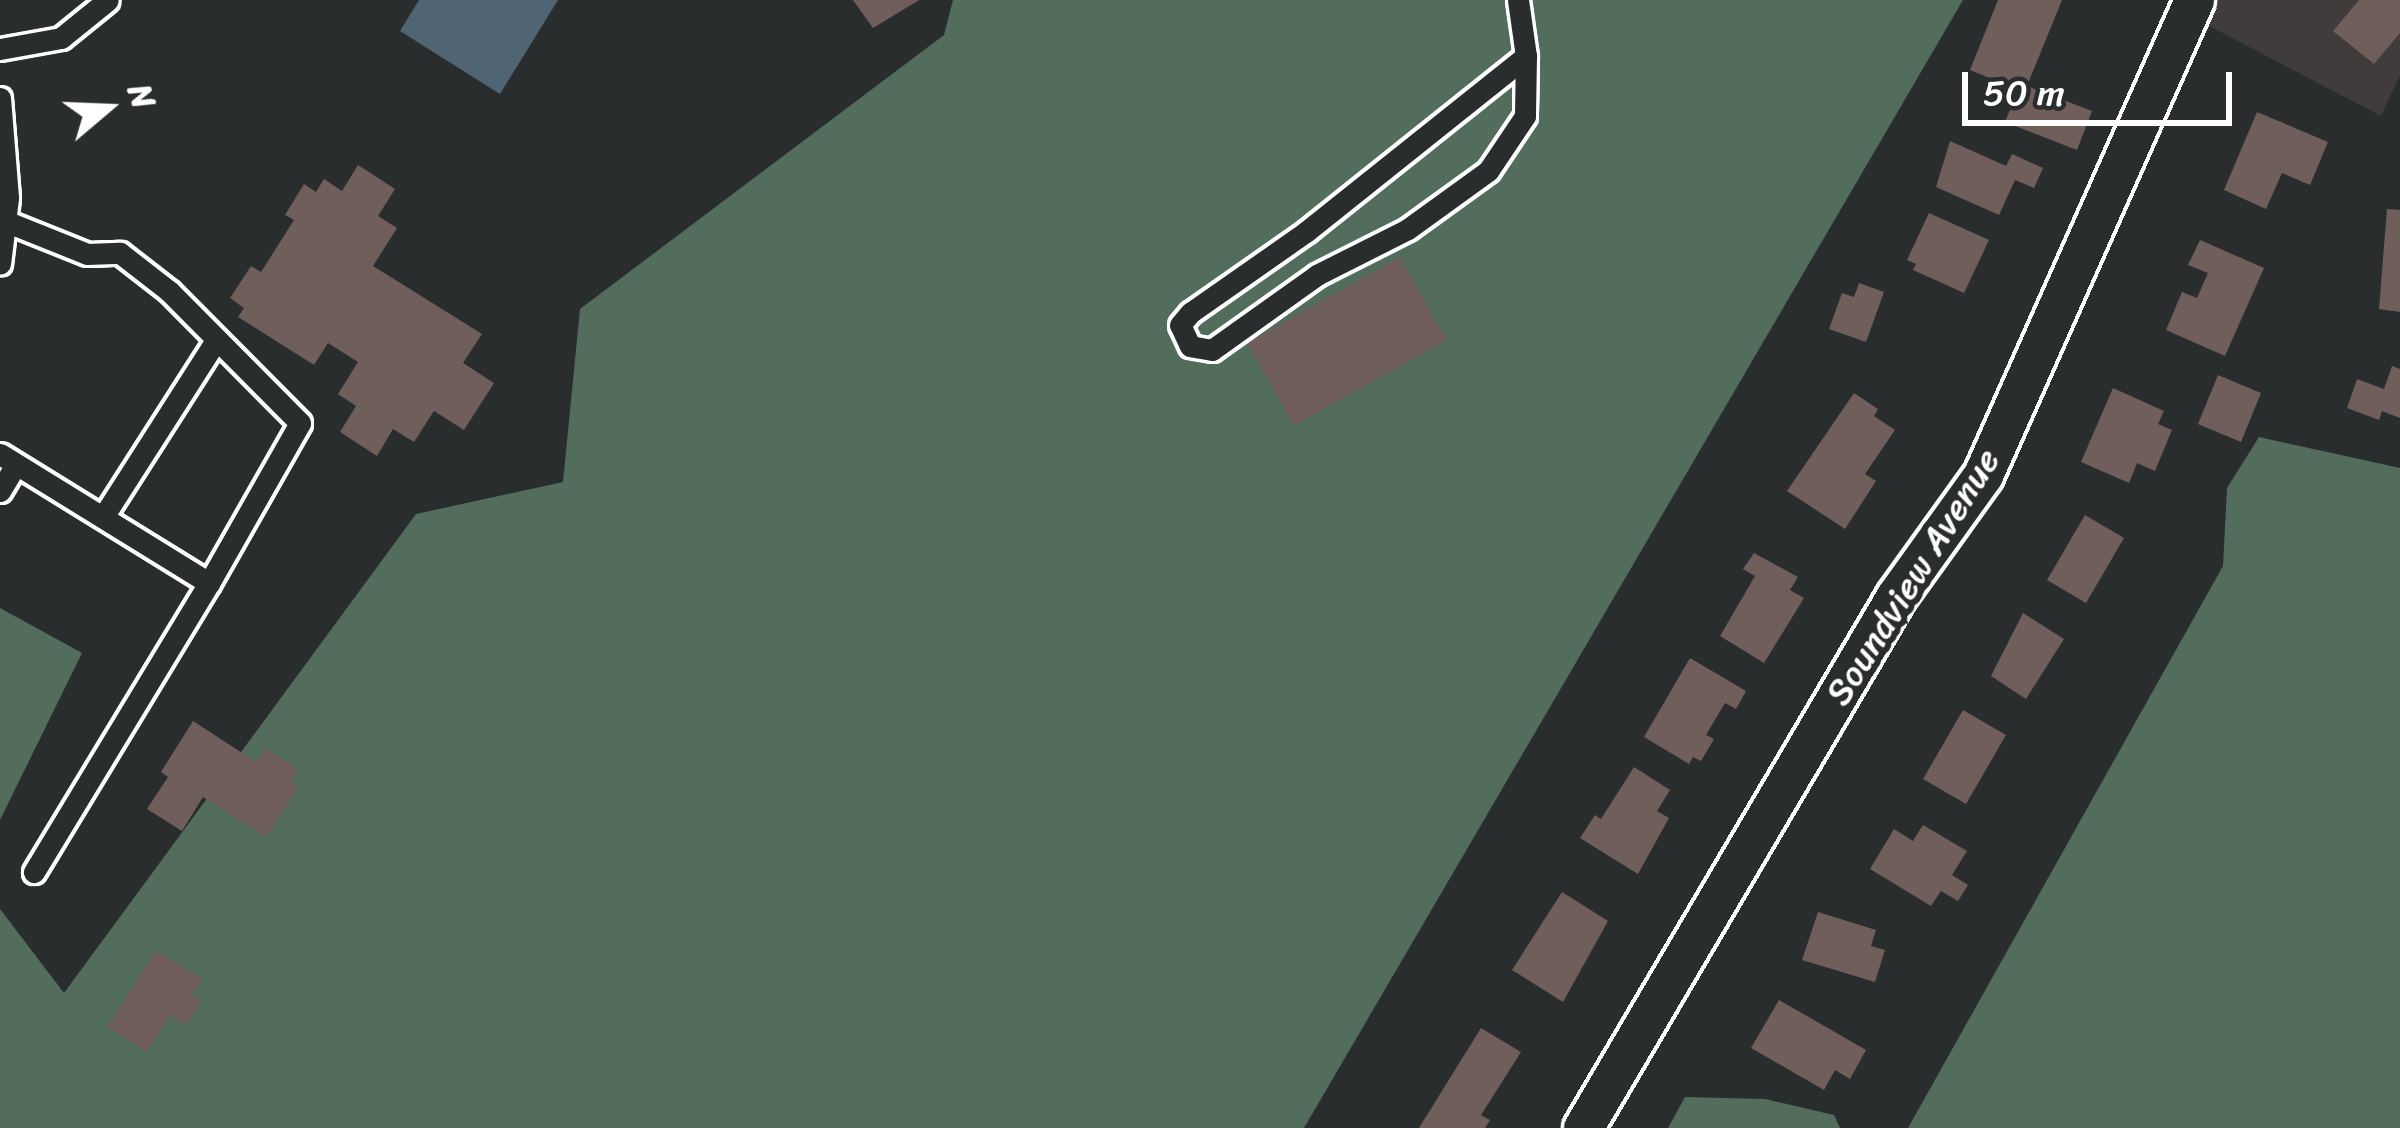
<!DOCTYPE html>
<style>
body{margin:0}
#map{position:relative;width:2400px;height:1128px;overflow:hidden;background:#2a2d2e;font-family:Sriracha,sans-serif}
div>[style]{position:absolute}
.built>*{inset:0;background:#3f3c3b}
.green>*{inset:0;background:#526d5c}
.water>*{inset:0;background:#506574}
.building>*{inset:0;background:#705e5a}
.roads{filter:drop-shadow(3px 0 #fff) drop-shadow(-3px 0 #fff) drop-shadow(0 3px #fff) drop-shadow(0 -3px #fff)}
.lane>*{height:21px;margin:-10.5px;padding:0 10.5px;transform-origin:10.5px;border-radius:10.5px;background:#2a2d2e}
.street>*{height:39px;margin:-19.5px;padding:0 19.5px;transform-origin:19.5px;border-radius:19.5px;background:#2a2d2e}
span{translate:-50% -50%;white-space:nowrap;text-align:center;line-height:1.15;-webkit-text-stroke:12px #2a2d2e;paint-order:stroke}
.street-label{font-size:36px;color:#fff}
.north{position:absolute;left:48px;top:48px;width:120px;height:120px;-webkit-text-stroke:9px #2a2d2e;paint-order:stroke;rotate:71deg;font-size:33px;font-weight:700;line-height:48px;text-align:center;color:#fff}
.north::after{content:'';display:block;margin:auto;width:42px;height:54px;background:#fff;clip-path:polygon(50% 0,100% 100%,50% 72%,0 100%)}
.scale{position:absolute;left:1962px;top:72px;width:270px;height:54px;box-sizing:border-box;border:6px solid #fff;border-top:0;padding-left:15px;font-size:36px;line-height:42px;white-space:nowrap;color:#fff;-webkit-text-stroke:9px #2a2d2e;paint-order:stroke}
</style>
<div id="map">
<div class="built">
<i style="clip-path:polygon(2181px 0,2400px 0,2400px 75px,2381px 116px,2177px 9px)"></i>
</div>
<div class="green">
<i style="clip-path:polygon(953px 0,1963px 0,1304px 1128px,0 1128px,0 909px,64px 993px,416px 514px,563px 482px,580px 309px,944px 35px)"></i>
<i style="clip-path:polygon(2259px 437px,2400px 468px,2400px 1128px,1908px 1128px,2223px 566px,2227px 488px)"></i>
<i style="clip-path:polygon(0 608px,82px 653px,0 820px)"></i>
<i style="clip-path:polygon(1685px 1097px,1765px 1099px,1834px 1115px,1840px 1128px,1668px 1128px)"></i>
</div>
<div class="water">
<i style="clip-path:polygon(419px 0,558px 0,500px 94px,400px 31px)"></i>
</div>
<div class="building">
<i style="clip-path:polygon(853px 0,919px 0,873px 28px)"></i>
<i style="clip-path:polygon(1998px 0,2062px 0,2027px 86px,2092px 111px,2077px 150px,2005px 122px,2018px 90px,1970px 70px)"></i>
<i style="clip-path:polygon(2359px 0,2400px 0,2400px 33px,2374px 64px,2333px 31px)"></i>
<i style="clip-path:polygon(2257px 112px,2328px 142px,2310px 185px,2282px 173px,2266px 209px,2224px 190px)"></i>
<i style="clip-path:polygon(1950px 141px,2006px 166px,2012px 154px,2043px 168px,2034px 188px,2015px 180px,1999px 215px,1936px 187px)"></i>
<i style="clip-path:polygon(358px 165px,395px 189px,378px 216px,397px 228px,373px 266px,482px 334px,463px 363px,494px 383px,464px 430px,434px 411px,414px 442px,393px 429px,377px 456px,340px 432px,356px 406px,338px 394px,358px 362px,328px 343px,314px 365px,238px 317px,244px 308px,230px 298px,251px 266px,261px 272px,294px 220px,285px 215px,304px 184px,316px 192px,324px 179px,342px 191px)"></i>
<i style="clip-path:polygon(2387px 209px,2400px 210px,2400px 312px,2379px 309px)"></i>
<i style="clip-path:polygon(1929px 213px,1989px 240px,1964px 293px,1913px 270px,1916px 264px,1907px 260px)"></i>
<i style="clip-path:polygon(2200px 240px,2264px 268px,2225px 356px,2166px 330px,2182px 292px,2197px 298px,2208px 273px,2188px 265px)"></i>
<i style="clip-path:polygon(1400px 257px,1447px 340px,1294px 426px,1247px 343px)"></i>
<i style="clip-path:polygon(1859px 283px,1884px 292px,1866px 342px,1829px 329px,1842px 293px,1854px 297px)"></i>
<i style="clip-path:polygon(2392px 366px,2400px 369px,2400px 418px,2382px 411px,2379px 420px,2347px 408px,2357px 379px,2384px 389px)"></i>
<i style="clip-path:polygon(2218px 375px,2261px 393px,2241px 442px,2198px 424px)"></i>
<i style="clip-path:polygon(2113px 388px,2164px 411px,2158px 424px,2172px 430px,2155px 471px,2137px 463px,2129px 483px,2081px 462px)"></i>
<i style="clip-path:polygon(1854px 393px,1878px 409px,1874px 416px,1895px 430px,1865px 474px,1876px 481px,1845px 529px,1787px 491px)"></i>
<i style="clip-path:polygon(2085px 515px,2124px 538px,2086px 603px,2047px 580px)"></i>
<i style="clip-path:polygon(1754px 553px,1798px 577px,1790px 590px,1804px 598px,1764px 663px,1720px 636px,1755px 576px,1743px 569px)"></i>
<i style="clip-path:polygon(2023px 613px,2064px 639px,2026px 699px,1991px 676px)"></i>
<i style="clip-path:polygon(1690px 658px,1746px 691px,1736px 709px,1725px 703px,1706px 735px,1714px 739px,1701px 761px,1693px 757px,1689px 764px,1644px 737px)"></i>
<i style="clip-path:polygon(1963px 710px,2006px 735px,1966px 804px,1923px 779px)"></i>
<i style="clip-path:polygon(193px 721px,256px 762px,265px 748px,299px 770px,291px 782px,299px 787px,266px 837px,203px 797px,182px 831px,147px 809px,168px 777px,161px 772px)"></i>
<i style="clip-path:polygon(1634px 767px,1670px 790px,1657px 811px,1669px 818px,1638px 874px,1580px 838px,1595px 815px,1601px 819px)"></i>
<i style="clip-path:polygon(1923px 825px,1967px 851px,1952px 875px,1968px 885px,1958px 901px,1941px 891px,1931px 906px,1870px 869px,1894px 829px,1913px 841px)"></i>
<i style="clip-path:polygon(1562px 892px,1608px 921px,1563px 1002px,1512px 970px)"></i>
<i style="clip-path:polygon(1818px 912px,1876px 930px,1871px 946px,1885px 950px,1875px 982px,1802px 960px)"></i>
<i style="clip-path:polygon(156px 951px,202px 978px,192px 995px,201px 1001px,186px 1025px,170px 1015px,147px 1052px,107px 1027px)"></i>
<i style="clip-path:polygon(1779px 1000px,1866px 1050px,1850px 1079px,1835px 1070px,1824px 1090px,1751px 1048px)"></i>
<i style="clip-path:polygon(1481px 1028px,1521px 1052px,1481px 1115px,1490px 1120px,1485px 1128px,1419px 1128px)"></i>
</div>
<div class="roads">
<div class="lane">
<i style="left:1518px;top:0;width:57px;rotate:81.9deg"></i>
<i style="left:1526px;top:56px;width:60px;rotate:91deg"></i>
<i style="left:1525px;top:116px;width:66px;rotate:123.9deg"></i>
<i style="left:1488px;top:171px;width:99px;rotate:144.1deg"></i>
<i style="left:1408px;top:229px;width:102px;rotate:153.2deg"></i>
<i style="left:1317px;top:275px;width:129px;rotate:144.5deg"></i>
<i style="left:1212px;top:350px;width:22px;rotate:-170deg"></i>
<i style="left:1190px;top:346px;width:23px;rotate:-115deg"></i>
<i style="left:1180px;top:325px;width:16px;rotate:-50deg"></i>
<i style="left:1190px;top:313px;width:143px;rotate:-35deg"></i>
<i style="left:1307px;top:231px;width:280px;rotate:-38.6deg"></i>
<i style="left:0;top:49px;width:62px;rotate:-10.2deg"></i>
<i style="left:61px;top:38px;width:60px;rotate:-39deg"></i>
<i style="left:0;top:98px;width:100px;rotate:85.4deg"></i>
<i style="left:8px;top:198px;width:66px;rotate:96.9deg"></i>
<i style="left:5px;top:221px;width:88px;rotate:21.9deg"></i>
<i style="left:87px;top:254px;width:33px;rotate:-2deg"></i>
<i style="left:120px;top:253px;width:62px;rotate:37.8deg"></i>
<i style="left:169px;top:291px;width:186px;rotate:45.2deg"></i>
<i style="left:300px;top:423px;width:184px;rotate:119.6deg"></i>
<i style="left:0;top:454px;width:246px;rotate:31.7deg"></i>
<i style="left:209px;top:583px;width:338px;rotate:121.2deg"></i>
<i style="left:0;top:491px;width:31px;rotate:-59deg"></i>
<i style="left:103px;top:517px;width:211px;rotate:-57.4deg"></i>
</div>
<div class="street">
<i style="left:1583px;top:1128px;width:617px;rotate:-59.53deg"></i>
<i style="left:1896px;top:596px;width:149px;rotate:-54.3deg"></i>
<i style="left:1983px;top:475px;width:520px;rotate:-66.05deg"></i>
</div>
</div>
<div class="street-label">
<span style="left:1913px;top:577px;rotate:-58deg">Soundview Avenue</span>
</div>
<div class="north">N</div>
<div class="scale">50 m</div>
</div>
